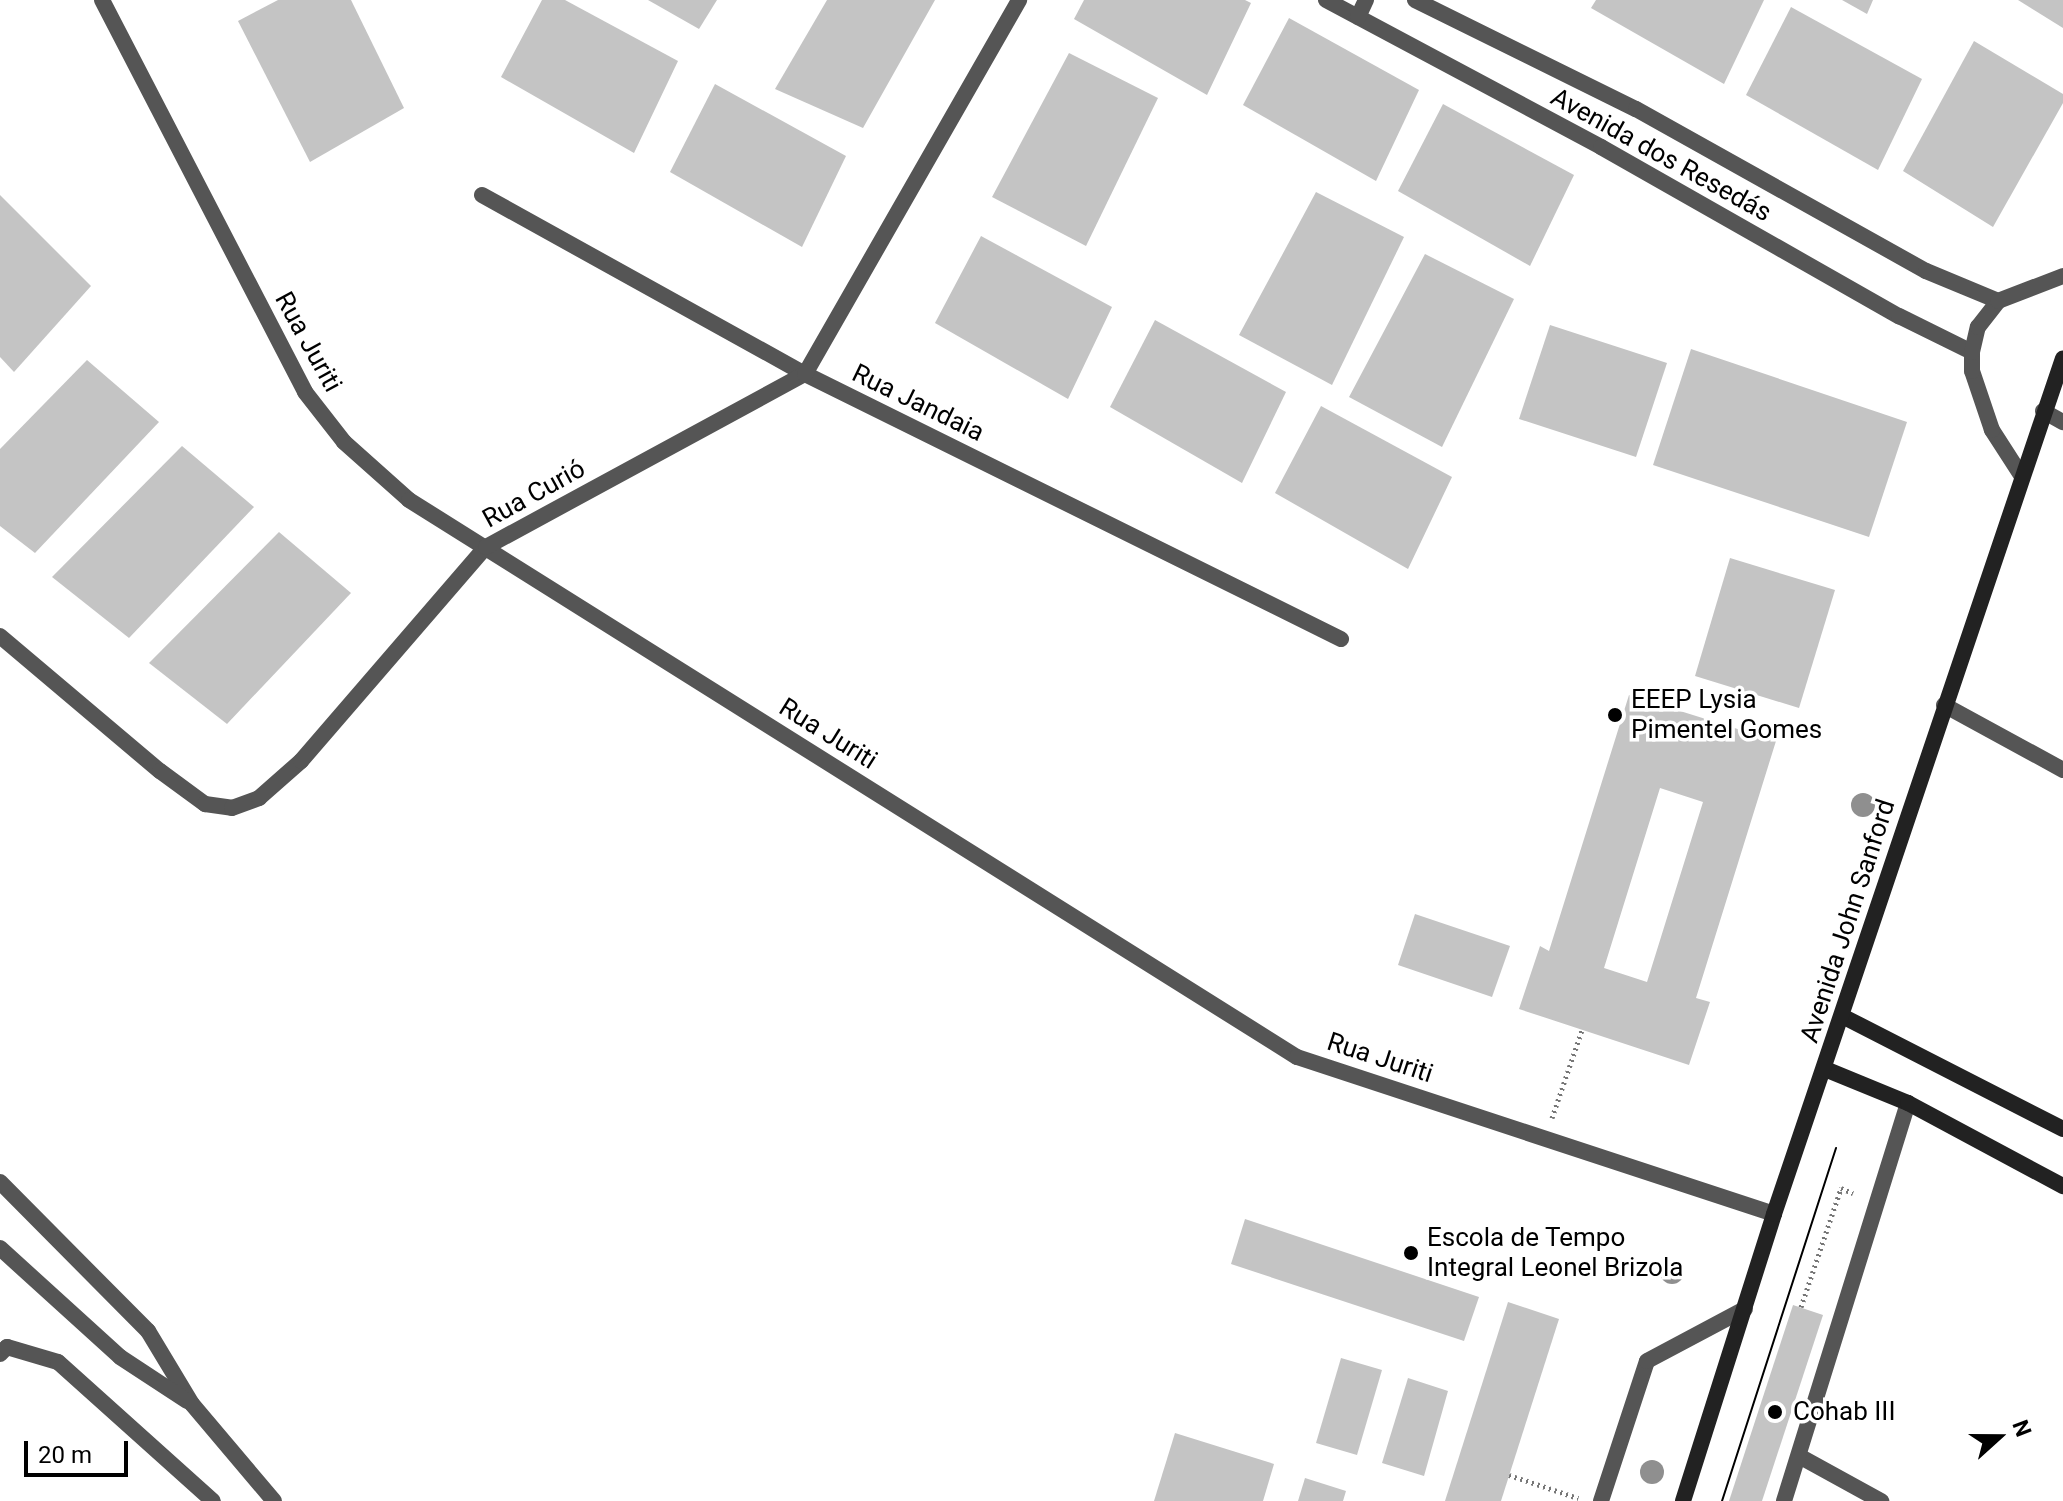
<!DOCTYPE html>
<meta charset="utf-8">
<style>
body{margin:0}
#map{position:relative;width:2063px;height:1501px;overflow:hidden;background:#fff;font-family:Roboto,sans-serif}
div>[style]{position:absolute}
.building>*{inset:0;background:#c4c4c4}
.path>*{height:5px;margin-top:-2.5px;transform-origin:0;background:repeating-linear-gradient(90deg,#777 0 2px,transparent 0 6px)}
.service>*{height:16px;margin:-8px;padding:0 8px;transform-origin:8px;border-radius:8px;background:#555}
.minor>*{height:16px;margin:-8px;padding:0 8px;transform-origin:8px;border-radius:8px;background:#555}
.secondary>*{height:16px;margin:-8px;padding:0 8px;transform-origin:8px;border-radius:8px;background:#222}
.tram>*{height:2px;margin:-1px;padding:0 1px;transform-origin:1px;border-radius:1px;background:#000}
.trees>*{width:24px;height:24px;margin:-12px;border-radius:50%;background:#8f8f8f}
.dots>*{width:22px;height:22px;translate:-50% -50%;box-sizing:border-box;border:4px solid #fff;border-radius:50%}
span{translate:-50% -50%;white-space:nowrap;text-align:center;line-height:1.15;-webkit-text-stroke:7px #fff;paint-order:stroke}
.street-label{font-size:26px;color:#000}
.poi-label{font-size:26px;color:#000}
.left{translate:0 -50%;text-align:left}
.north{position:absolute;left:1959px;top:1397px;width:80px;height:80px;-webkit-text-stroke:6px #fff;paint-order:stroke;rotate:69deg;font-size:22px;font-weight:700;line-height:32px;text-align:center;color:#000}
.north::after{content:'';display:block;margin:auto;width:28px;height:36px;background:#000;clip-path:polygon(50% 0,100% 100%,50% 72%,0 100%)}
.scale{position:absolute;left:24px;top:1441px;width:104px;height:36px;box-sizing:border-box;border:4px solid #000;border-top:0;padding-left:10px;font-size:24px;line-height:28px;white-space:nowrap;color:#000;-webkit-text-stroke:6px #fff;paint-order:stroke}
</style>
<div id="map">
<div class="building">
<i style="clip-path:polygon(278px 0,351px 0,404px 108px,310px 162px,238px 21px)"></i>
<i style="clip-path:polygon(542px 0,565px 0,678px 61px,634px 153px,501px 77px)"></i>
<i style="clip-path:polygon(648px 0,717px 0,699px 29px)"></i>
<i style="clip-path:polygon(827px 0,935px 0,863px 128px,775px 89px)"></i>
<i style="clip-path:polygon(1084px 0,1245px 0,1251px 3px,1207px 95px,1074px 19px)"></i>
<i style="clip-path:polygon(1596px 0,1764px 0,1724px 84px,1591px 8px)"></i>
<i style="clip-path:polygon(1842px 0,1873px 0,1867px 14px)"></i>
<i style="clip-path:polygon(2018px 0,2063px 0,2063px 28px)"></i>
<i style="clip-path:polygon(1791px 7px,1922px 79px,1878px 170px,1746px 95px)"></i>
<i style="clip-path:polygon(1289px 18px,1419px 90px,1376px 181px,1243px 105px)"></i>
<i style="clip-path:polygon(1974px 41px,2063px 94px,2063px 103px,1993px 227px,1903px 171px)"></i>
<i style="clip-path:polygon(1069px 53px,1158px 98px,1086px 246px,992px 197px)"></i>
<i style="clip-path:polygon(715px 84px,846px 156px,802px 247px,670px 172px)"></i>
<i style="clip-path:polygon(1443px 104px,1574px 175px,1530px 266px,1398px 191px)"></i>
<i style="clip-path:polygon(1316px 192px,1404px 237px,1332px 385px,1239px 335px)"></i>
<i style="clip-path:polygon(0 195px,91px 286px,14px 372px,0 357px)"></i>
<i style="clip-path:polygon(981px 236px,1112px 307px,1068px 399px,935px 323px)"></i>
<i style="clip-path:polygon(1425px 254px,1514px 299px,1442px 447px,1349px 397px)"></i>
<i style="clip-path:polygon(1155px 320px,1286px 392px,1242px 483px,1110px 407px)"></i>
<i style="clip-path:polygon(1550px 325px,1667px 363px,1636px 457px,1519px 419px)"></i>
<i style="clip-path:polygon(1691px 349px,1907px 422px,1869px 537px,1653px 465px)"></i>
<i style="clip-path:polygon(87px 360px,159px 422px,35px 553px,0 526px,0 449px)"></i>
<i style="clip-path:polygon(1321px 406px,1452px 477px,1408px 569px,1275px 493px)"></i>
<i style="clip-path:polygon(182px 446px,254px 507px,129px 638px,52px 577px)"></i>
<i style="clip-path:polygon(279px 532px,351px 593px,227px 724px,149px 663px)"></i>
<i style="clip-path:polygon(1730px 558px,1835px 590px,1799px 708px,1695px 676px)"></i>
<i style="clip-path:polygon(evenodd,1629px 695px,1776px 741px,1696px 998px,1710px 1002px,1689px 1065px,1519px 1009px,1540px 946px,1549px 951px,1629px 695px,1660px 788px,1703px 802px,1647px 982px,1604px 968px,1660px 788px)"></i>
<i style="clip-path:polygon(1415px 914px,1510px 946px,1492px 997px,1398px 965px)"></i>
<i style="clip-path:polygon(1245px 1219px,1479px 1297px,1464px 1341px,1231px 1264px)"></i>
<i style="clip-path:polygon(1508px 1302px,1559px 1319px,1501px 1501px,1445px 1501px)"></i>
<i style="clip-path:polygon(1793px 1305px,1823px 1315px,1762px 1501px,1729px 1501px)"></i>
<i style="clip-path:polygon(1341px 1358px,1382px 1370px,1357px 1455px,1316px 1443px)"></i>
<i style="clip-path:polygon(1408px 1378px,1448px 1391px,1424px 1476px,1382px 1463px)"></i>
<i style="clip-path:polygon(1175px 1433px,1274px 1464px,1263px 1501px,1154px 1501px)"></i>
<i style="clip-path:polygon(1305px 1478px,1346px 1491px,1343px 1501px,1298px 1501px)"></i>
</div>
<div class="path">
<i style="left:1552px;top:1118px;width:93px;rotate:-71.2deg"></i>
<i style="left:1801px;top:1307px;width:126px;rotate:-71.4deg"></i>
<i style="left:1841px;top:1188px;width:13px;rotate:23deg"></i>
<i style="left:1509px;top:1475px;width:73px;rotate:18.4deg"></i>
</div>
<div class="service">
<i style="left:0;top:1354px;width:10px;rotate:-45deg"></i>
<i style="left:7px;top:1347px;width:53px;rotate:16.4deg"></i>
<i style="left:58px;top:1362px;width:208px;rotate:41.9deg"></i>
<i style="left:1601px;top:1501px;width:147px;rotate:-71.8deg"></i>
<i style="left:1647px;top:1361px;width:111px;rotate:-28deg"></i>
</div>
<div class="minor">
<i style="left:102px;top:0;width:441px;rotate:62.6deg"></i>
<i style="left:305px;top:392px;width:63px;rotate:52deg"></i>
<i style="left:344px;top:442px;width:87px;rotate:41.7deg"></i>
<i style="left:409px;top:500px;width:1048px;rotate:32.1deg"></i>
<i style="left:1297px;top:1057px;width:502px;rotate:18.22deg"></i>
<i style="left:1326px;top:0;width:312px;rotate:28.1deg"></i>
<i style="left:1601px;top:147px;width:343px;rotate:29.6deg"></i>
<i style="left:1899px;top:316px;width:81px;rotate:26.3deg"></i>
<i style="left:1415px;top:0;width:246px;rotate:26.3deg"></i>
<i style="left:1636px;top:109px;width:332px;rotate:29.2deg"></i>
<i style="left:1926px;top:271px;width:78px;rotate:22.6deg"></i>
<i style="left:1358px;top:17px;width:19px;rotate:-65deg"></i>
<i style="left:482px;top:195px;width:369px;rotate:29deg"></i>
<i style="left:805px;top:374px;width:598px;rotate:26.31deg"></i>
<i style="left:2043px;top:411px;width:23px;rotate:29deg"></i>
<i style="left:2021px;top:475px;width:54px;rotate:-122.8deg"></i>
<i style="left:1992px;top:430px;width:62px;rotate:-108.7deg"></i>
<i style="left:1972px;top:371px;width:19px;rotate:-90deg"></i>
<i style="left:1972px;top:352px;width:26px;rotate:-77deg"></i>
<i style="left:1978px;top:327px;width:33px;rotate:-52deg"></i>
<i style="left:1998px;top:301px;width:70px;rotate:-21deg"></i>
<i style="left:0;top:636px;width:209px;rotate:40.2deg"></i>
<i style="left:160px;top:771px;width:56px;rotate:36.3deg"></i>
<i style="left:205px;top:804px;width:27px;rotate:8deg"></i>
<i style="left:232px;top:808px;width:29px;rotate:-20deg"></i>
<i style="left:259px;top:798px;width:56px;rotate:-41.4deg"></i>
<i style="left:301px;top:761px;width:283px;rotate:-49.2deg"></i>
<i style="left:486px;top:547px;width:363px;rotate:-28.5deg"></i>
<i style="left:805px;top:374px;width:431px;rotate:-60.2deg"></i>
<i style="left:1944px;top:705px;width:136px;rotate:28.6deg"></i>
<i style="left:0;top:1182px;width:210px;rotate:45.2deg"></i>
<i style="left:148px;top:1331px;width:85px;rotate:58.9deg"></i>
<i style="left:192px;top:1404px;width:127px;rotate:49.8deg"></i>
<i style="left:0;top:1248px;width:162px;rotate:42.2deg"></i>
<i style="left:120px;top:1357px;width:80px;rotate:33.3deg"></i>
<i style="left:1799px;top:1456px;width:94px;rotate:28.8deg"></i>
<i style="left:1784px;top:1501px;width:417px;rotate:-72.7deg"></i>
</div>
<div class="secondary">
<i style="left:1842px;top:1016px;width:248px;rotate:27.1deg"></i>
<i style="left:1825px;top:1069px;width:90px;rotate:22.3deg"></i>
<i style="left:1908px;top:1103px;width:176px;rotate:28.2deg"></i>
<i style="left:1683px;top:1501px;width:301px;rotate:-72.4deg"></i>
<i style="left:1774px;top:1214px;width:903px;rotate:-71.34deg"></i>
</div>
<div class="tram">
<i style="left:1722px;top:1501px;width:371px;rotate:-72.1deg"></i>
</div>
<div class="trees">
<i style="left:1863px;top:805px"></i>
<i style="left:1672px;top:1272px"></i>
<i style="left:1652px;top:1472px"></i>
</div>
<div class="dots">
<i style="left:1615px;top:715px;background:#000"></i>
<i style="left:1411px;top:1253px;background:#000"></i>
<i style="left:1775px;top:1412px;background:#000"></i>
</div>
<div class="street-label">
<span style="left:1661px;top:155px;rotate:29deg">Avenida dos Resedás</span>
<span style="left:308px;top:342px;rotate:61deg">Rua Juriti</span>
<span style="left:918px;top:403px;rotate:26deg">Rua Jandaia</span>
<span style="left:534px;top:494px;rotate:-29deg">Rua Curió</span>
<span style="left:828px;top:734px;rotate:32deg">Rua Juriti</span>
<span style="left:1848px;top:921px;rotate:-72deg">Avenida John Sanford</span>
<span style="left:1380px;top:1058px;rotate:18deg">Rua Juriti</span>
</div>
<div class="poi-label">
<span class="left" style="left:1631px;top:715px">EEEP Lysia<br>Pimentel Gomes</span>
<span class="left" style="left:1427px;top:1253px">Escola de Tempo<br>Integral Leonel Brizola</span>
<span class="left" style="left:1793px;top:1412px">Cohab III</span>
</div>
<div class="north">N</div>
<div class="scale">20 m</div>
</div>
